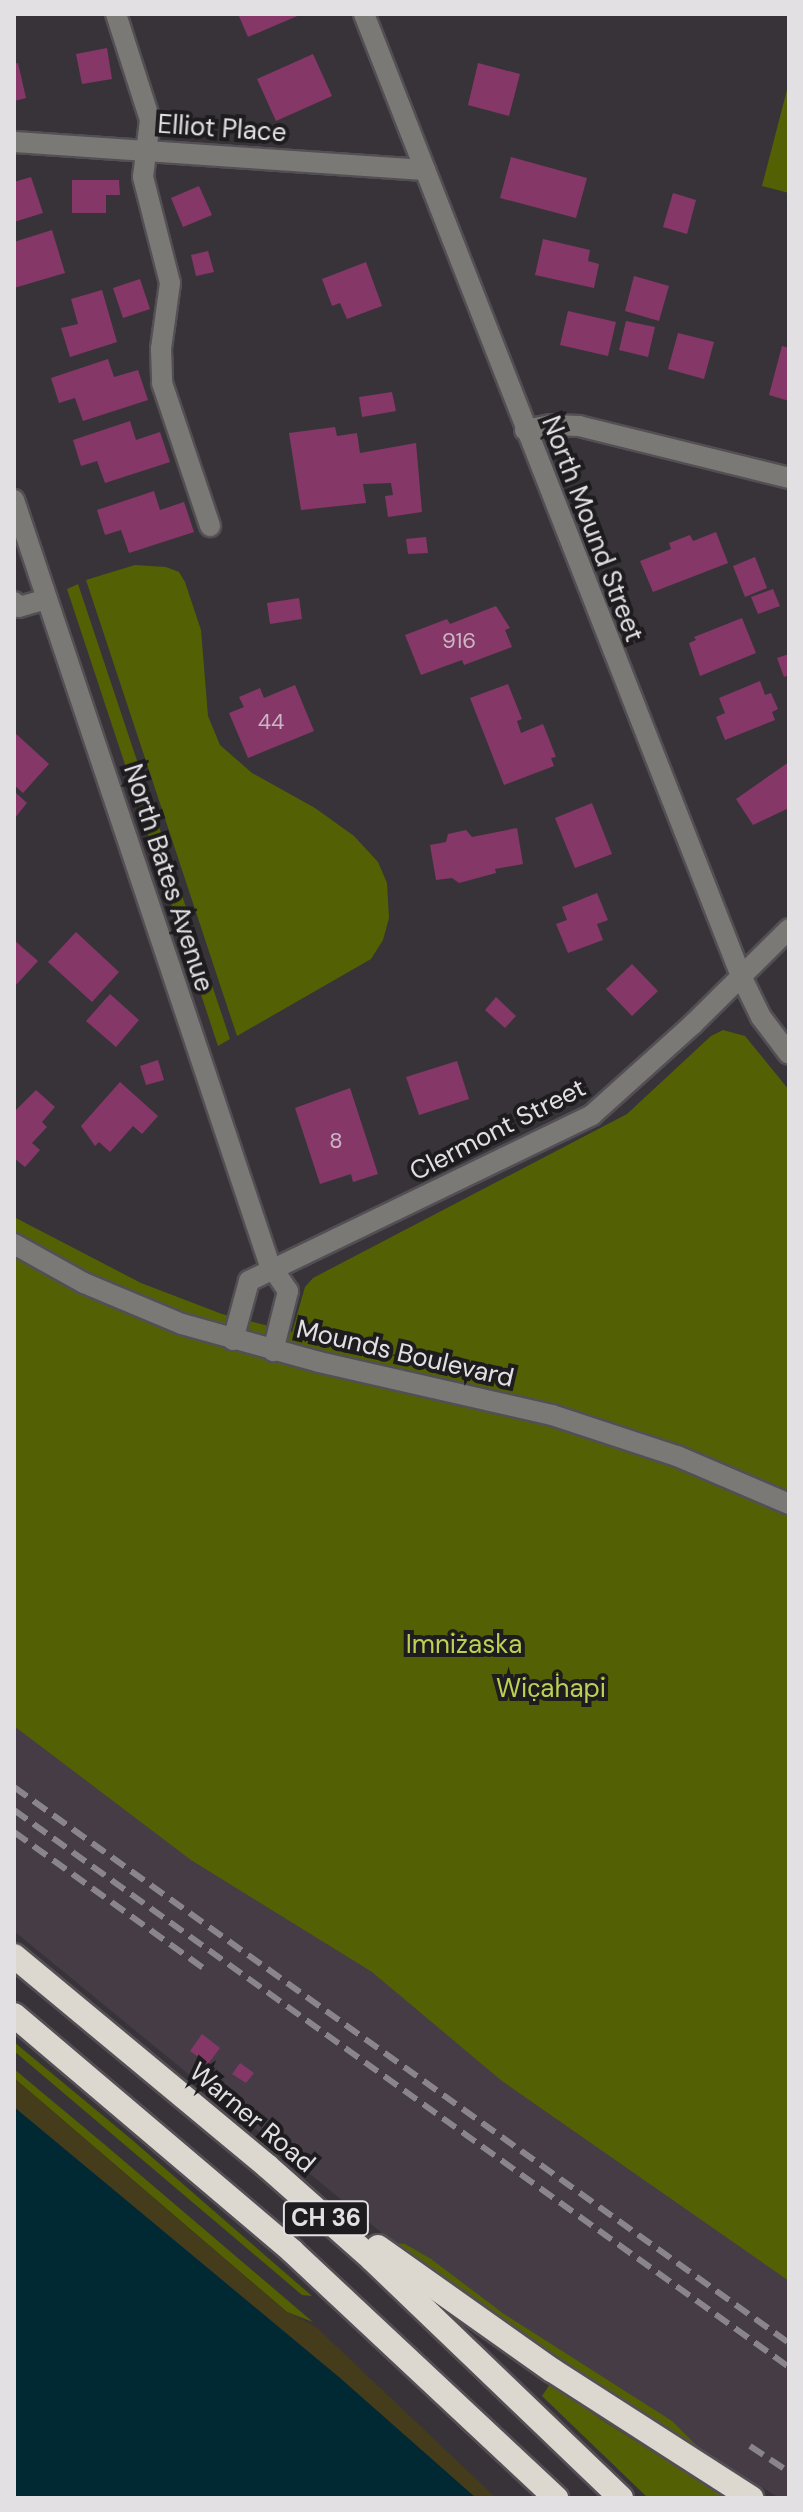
<!DOCTYPE html>
<meta charset="utf-8">
<style>
body{margin:0}
#map{position:relative;width:803px;height:2512px;overflow:hidden;background:#383338;font-family:"DM Sans",sans-serif}
div>[style]{position:absolute}
.built>*{inset:0;background:#453c46}
.green>*{inset:0;background:#546004}
.sand>*{inset:0;background:#453c1c}
.water>*{inset:0;background:#002934}
.building>*{inset:0;background:#853868}
.roads{filter:drop-shadow(2px 0 #534f54) drop-shadow(-2px 0 #534f54) drop-shadow(0 2px #534f54) drop-shadow(0 -2px #534f54)}
.minor>*{height:20px;margin:-10px;padding:0 10px;transform-origin:10px;border-radius:10px;background:#7b7976}
.highway>*{height:24px;margin:-12px;padding:0 12px;transform-origin:12px;border-radius:12px;background:#dcd8d0}
.rail>*{height:6px;margin-top:-3px;transform-origin:0;background:repeating-linear-gradient(90deg,#89858a 0 16px,transparent 0 24px)}
span{translate:-50% -50%;white-space:nowrap;text-align:center;line-height:1.15;-webkit-text-stroke:8px #1e1c1e;paint-order:stroke}
.number-label{font-size:22px;color:#ccb6c5}
.number-label span{-webkit-text-stroke-width:0}
.shield-label span{padding:2px 6px;background:#1e1c1e;border:2px solid;border-radius:6px;-webkit-text-stroke-width:0}
.shield-label{font-size:24px;color:#e3e0e4;font-weight:700}
.street-label{font-size:26px;color:#e3e0e4}
.park-label{font-size:26px;color:#bbd154}
.frame{position:absolute;inset:0;border:16px solid #e3e0e4;pointer-events:none}
</style>
<div id="map">
<div class="built">
<i style="clip-path:polygon(14px 1704px,789px 2267px,789px 2498px,779px 2498px,566px 2364px,394px 2243px,14px 1931px)"></i>
</div>
<div class="green">
<i style="clip-path:polygon(789px 82px,789px 193px,762px 186px)"></i>
<i style="clip-path:polygon(135px 565px,166px 567px,179px 572px,185px 582px,201px 630px,208px 716px,220px 745px,252px 773px,315px 808px,354px 836px,378px 862px,387px 883px,389px 918px,383px 940px,371px 959px,237px 1036px,86px 580px)"></i>
<i style="clip-path:polygon(78px 584px,230px 1039px,218px 1046px,67px 589px)"></i>
<i style="clip-path:polygon(723px 1030px,745px 1036px,789px 1090px,789px 2281px,502px 2081px,372px 1972px,191px 1860px,14px 1726px,14px 1217px,141px 1283px,222px 1314px,292px 1332px,305px 1287px,313px 1278px,627px 1114px,711px 1036px)"></i>
<i style="clip-path:polygon(14px 2042px,131px 2139px,312px 2296px,302px 2295px,14px 2051px)"></i>
<i style="clip-path:polygon(14px 2069px,104px 2144px,313px 2322px,287px 2312px,14px 2078px)"></i>
<i style="clip-path:polygon(394px 2243px,405px 2244px,431px 2259px,504px 2314px,672px 2421px,700px 2449px,566px 2364px)"></i>
<i style="clip-path:polygon(550px 2384px,605px 2422px,726px 2498px,648px 2498px,542px 2396px)"></i>
</div>
<div class="sand">
<i style="clip-path:polygon(14px 2078px,287px 2312px,316px 2327px,496px 2498px,472px 2495px,340px 2378px,14px 2107px)"></i>
</div>
<div class="water">
<i style="clip-path:polygon(14px 2107px,340px 2378px,476px 2498px,14px 2498px)"></i>
</div>
<div class="building">
<i style="clip-path:polygon(238px 14px,302px 14px,248px 37px)"></i>
<i style="clip-path:polygon(107px 48px,112px 79px,82px 84px,76px 54px)"></i>
<i style="clip-path:polygon(313px 54px,332px 96px,276px 121px,257px 79px)"></i>
<i style="clip-path:polygon(18px 63px,26px 98px,14px 101px,14px 64px)"></i>
<i style="clip-path:polygon(478px 63px,520px 74px,509px 116px,468px 105px)"></i>
<i style="clip-path:polygon(511px 157px,587px 178px,576px 218px,500px 198px)"></i>
<i style="clip-path:polygon(31px 177px,43px 213px,14px 222px,14px 182px)"></i>
<i style="clip-path:polygon(72px 180px,119px 180px,120px 195px,106px 195px,106px 213px,72px 213px)"></i>
<i style="clip-path:polygon(199px 186px,212px 215px,183px 227px,171px 198px)"></i>
<i style="clip-path:polygon(673px 193px,696px 200px,687px 234px,663px 227px)"></i>
<i style="clip-path:polygon(52px 230px,65px 273px,14px 288px,14px 242px)"></i>
<i style="clip-path:polygon(543px 239px,590px 250px,588px 261px,599px 264px,594px 288px,535px 275px)"></i>
<i style="clip-path:polygon(208px 251px,214px 272px,196px 276px,191px 255px)"></i>
<i style="clip-path:polygon(366px 262px,382px 306px,347px 319px,340px 303px,332px 306px,322px 279px)"></i>
<i style="clip-path:polygon(634px 276px,669px 286px,659px 321px,625px 311px)"></i>
<i style="clip-path:polygon(140px 279px,150px 309px,123px 318px,113px 288px)"></i>
<i style="clip-path:polygon(102px 290px,117px 342px,70px 357px,61px 328px,78px 324px,71px 299px)"></i>
<i style="clip-path:polygon(568px 311px,616px 322px,608px 356px,560px 345px)"></i>
<i style="clip-path:polygon(626px 321px,655px 327px,648px 357px,619px 350px)"></i>
<i style="clip-path:polygon(678px 333px,714px 342px,704px 379px,668px 369px)"></i>
<i style="clip-path:polygon(782px 346px,789px 348px,789px 401px,769px 395px)"></i>
<i style="clip-path:polygon(108px 359px,114px 377px,138px 370px,148px 400px,83px 421px,75px 398px,59px 403px,51px 378px)"></i>
<i style="clip-path:polygon(392px 392px,396px 411px,362px 417px,359px 397px)"></i>
<i style="clip-path:polygon(130px 421px,136px 440px,160px 432px,170px 462px,105px 483px,97px 461px,81px 466px,73px 440px)"></i>
<i style="clip-path:polygon(335px 427px,337px 436px,357px 433px,360px 453px,416px 443px,422px 512px,388px 517px,385px 496px,393px 495px,391px 483px,363px 484px,366px 503px,301px 510px,289px 433px)"></i>
<i style="clip-path:polygon(154px 491px,160px 510px,184px 502px,194px 532px,129px 553px,121px 530px,105px 535px,97px 510px)"></i>
<i style="clip-path:polygon(716px 532px,728px 563px,653px 592px,640px 561px,671px 549px,669px 543px,690px 535px,693px 541px)"></i>
<i style="clip-path:polygon(426px 537px,428px 553px,408px 554px,406px 539px)"></i>
<i style="clip-path:polygon(755px 557px,767px 588px,745px 597px,733px 566px)"></i>
<i style="clip-path:polygon(773px 589px,780px 606px,758px 614px,751px 597px)"></i>
<i style="clip-path:polygon(299px 598px,302px 619px,270px 624px,267px 603px)"></i>
<i style="clip-path:polygon(496px 606px,510px 628px,505px 630px,512px 647px,464px 665px,462px 660px,421px 675px,405px 635px,447px 619px,450px 624px)"></i>
<i style="clip-path:polygon(742px 618px,756px 653px,700px 676px,689px 643px,696px 640px,694px 637px)"></i>
<i style="clip-path:polygon(789px 654px,789px 675px,784px 677px,777px 658px)"></i>
<i style="clip-path:polygon(760px 681px,765px 695px,771px 693px,778px 709px,772px 712px,775px 720px,725px 740px,716px 717px,725px 713px,719px 698px)"></i>
<i style="clip-path:polygon(508px 684px,522px 719px,517px 721px,521px 733px,543px 724px,556px 757px,551px 758px,554px 766px,504px 785px,470px 698px)"></i>
<i style="clip-path:polygon(295px 685px,314px 731px,248px 758px,229px 713px,244px 707px,239px 697px,260px 688px,264px 698px)"></i>
<i style="clip-path:polygon(14px 732px,49px 764px,23px 793px,14px 785px)"></i>
<i style="clip-path:polygon(789px 762px,789px 808px,753px 825px,736px 799px)"></i>
<i style="clip-path:polygon(14px 791px,27px 803px,14px 819px)"></i>
<i style="clip-path:polygon(592px 803px,612px 854px,575px 868px,555px 818px)"></i>
<i style="clip-path:polygon(517px 828px,523px 864px,495px 869px,496px 873px,459px 883px,452px 878px,436px 880px,430px 845px,446px 842px,448px 834px,466px 830px,472px 837px)"></i>
<i style="clip-path:polygon(597px 893px,608px 920px,597px 924px,603px 940px,568px 953px,556px 924px,567px 920px,562px 907px)"></i>
<i style="clip-path:polygon(76px 932px,119px 972px,92px 1002px,48px 962px)"></i>
<i style="clip-path:polygon(14px 940px,38px 961px,17px 984px,14px 982px)"></i>
<i style="clip-path:polygon(632px 964px,658px 991px,632px 1016px,606px 989px)"></i>
<i style="clip-path:polygon(110px 994px,139px 1020px,116px 1047px,86px 1021px)"></i>
<i style="clip-path:polygon(496px 997px,516px 1016px,505px 1028px,485px 1010px)"></i>
<i style="clip-path:polygon(158px 1060px,164px 1080px,146px 1085px,140px 1066px)"></i>
<i style="clip-path:polygon(457px 1061px,469px 1099px,419px 1115px,406px 1077px)"></i>
<i style="clip-path:polygon(120px 1082px,158px 1116px,142px 1134px,133px 1126px,110px 1152px,99px 1142px,95px 1146px,81px 1126px)"></i>
<i style="clip-path:polygon(350px 1088px,378px 1174px,353px 1182px,351px 1174px,320px 1184px,295px 1108px)"></i>
<i style="clip-path:polygon(36px 1090px,55px 1107px,42px 1122px,47px 1127px,32px 1143px,40px 1150px,25px 1167px,14px 1158px,14px 1112px)"></i>
<i style="clip-path:polygon(202px 2034px,220px 2048px,208px 2064px,190px 2051px)"></i>
<i style="clip-path:polygon(240px 2063px,254px 2073px,246px 2083px,232px 2074px)"></i>
</div>
<div class="roads">
<div class="minor">
<i style="left:116px;top:14px;width:111px;rotate:72.2deg"></i>
<i style="left:150px;top:120px;width:57px;rotate:97deg"></i>
<i style="left:143px;top:177px;width:109px;rotate:75.7deg"></i>
<i style="left:170px;top:283px;width:67px;rotate:97.8deg"></i>
<i style="left:161px;top:349px;width:34px;rotate:88deg"></i>
<i style="left:162px;top:383px;width:151px;rotate:71.4deg"></i>
<i style="left:364px;top:14px;width:1033px;rotate:68.6deg"></i>
<i style="left:741px;top:976px;width:46px;rotate:64deg"></i>
<i style="left:761px;top:1017px;width:46px;rotate:52.9deg"></i>
<i style="left:14px;top:142px;width:412px;rotate:3.9deg"></i>
<i style="left:525px;top:430px;width:25px;rotate:-11deg"></i>
<i style="left:550px;top:425px;width:29px;rotate:2deg"></i>
<i style="left:579px;top:426px;width:216px;rotate:13.9deg"></i>
<i style="left:14px;top:500px;width:804px;rotate:71.52deg"></i>
<i style="left:269px;top:1263px;width:34px;rotate:56deg"></i>
<i style="left:288px;top:1291px;width:62px;rotate:104deg"></i>
<i style="left:14px;top:602px;width:7px;rotate:45deg"></i>
<i style="left:19px;top:607px;width:29px;rotate:-16deg"></i>
<i style="left:14px;top:1244px;width:80px;rotate:29.1deg"></i>
<i style="left:84px;top:1283px;width:106px;rotate:22.7deg"></i>
<i style="left:182px;top:1324px;width:142px;rotate:15.5deg"></i>
<i style="left:319px;top:1362px;width:239px;rotate:12.8deg"></i>
<i style="left:552px;top:1415px;width:132px;rotate:18.2deg"></i>
<i style="left:677px;top:1456px;width:122px;rotate:23.2deg"></i>
<i style="left:233px;top:1340px;width:61px;rotate:-74.8deg"></i>
<i style="left:249px;top:1281px;width:381px;rotate:-25.8deg"></i>
<i style="left:592px;top:1115px;width:136px;rotate:-42deg"></i>
<i style="left:693px;top:1024px;width:135px;rotate:-44.7deg"></i>
</div>
<div class="highway">
<i style="left:14px;top:1956px;width:329px;rotate:39.7deg"></i>
<i style="left:267px;top:2166px;width:140px;rotate:41.5deg"></i>
<i style="left:372px;top:2259px;width:345px;rotate:43.8deg"></i>
<i style="left:14px;top:2015px;width:365px;rotate:40.3deg"></i>
<i style="left:292px;top:2251px;width:362px;rotate:43.1deg"></i>
<i style="left:378px;top:2247px;width:213px;rotate:35.3deg"></i>
<i style="left:552px;top:2370px;width:237px;rotate:32.7deg"></i>
</div>
</div>
<div class="rail">
<i style="left:14px;top:1787px;width:954px;rotate:35.66deg"></i>
<i style="left:14px;top:1810px;width:954px;rotate:35.71deg"></i>
<i style="left:14px;top:1832px;width:233px;rotate:35.7deg"></i>
<i style="left:750px;top:2446px;width:47px;rotate:33.7deg"></i>
</div>
<div class="number-label">
<span style="left:459px;top:641px">916</span>
<span style="left:271px;top:722px">44</span>
<span style="left:336px;top:1141px">8</span>
</div>
<div class="shield-label">
<span style="left:326px;top:2218px">CH 36</span>
</div>
<div class="street-label">
<span style="left:222px;top:129px;rotate:4deg">Elliot Place</span>
<span style="left:592px;top:529px;rotate:69deg">North Mound Street</span>
<span style="left:168px;top:878px;rotate:72deg">North Bates Avenue</span>
<span style="left:498px;top:1130px;rotate:-27deg">Clermont Street</span>
<span style="left:405px;top:1354px;rotate:13deg">Mounds Boulevard</span>
<span style="left:252px;top:2118px;rotate:40deg">Warner Road</span>
</div>
<div class="park-label">
<span style="left:464px;top:1645px">Imniżaska</span>
<span style="left:551px;top:1689px">Wic̣aḣapi</span>
</div>
<div class="frame"></div>
</div>
